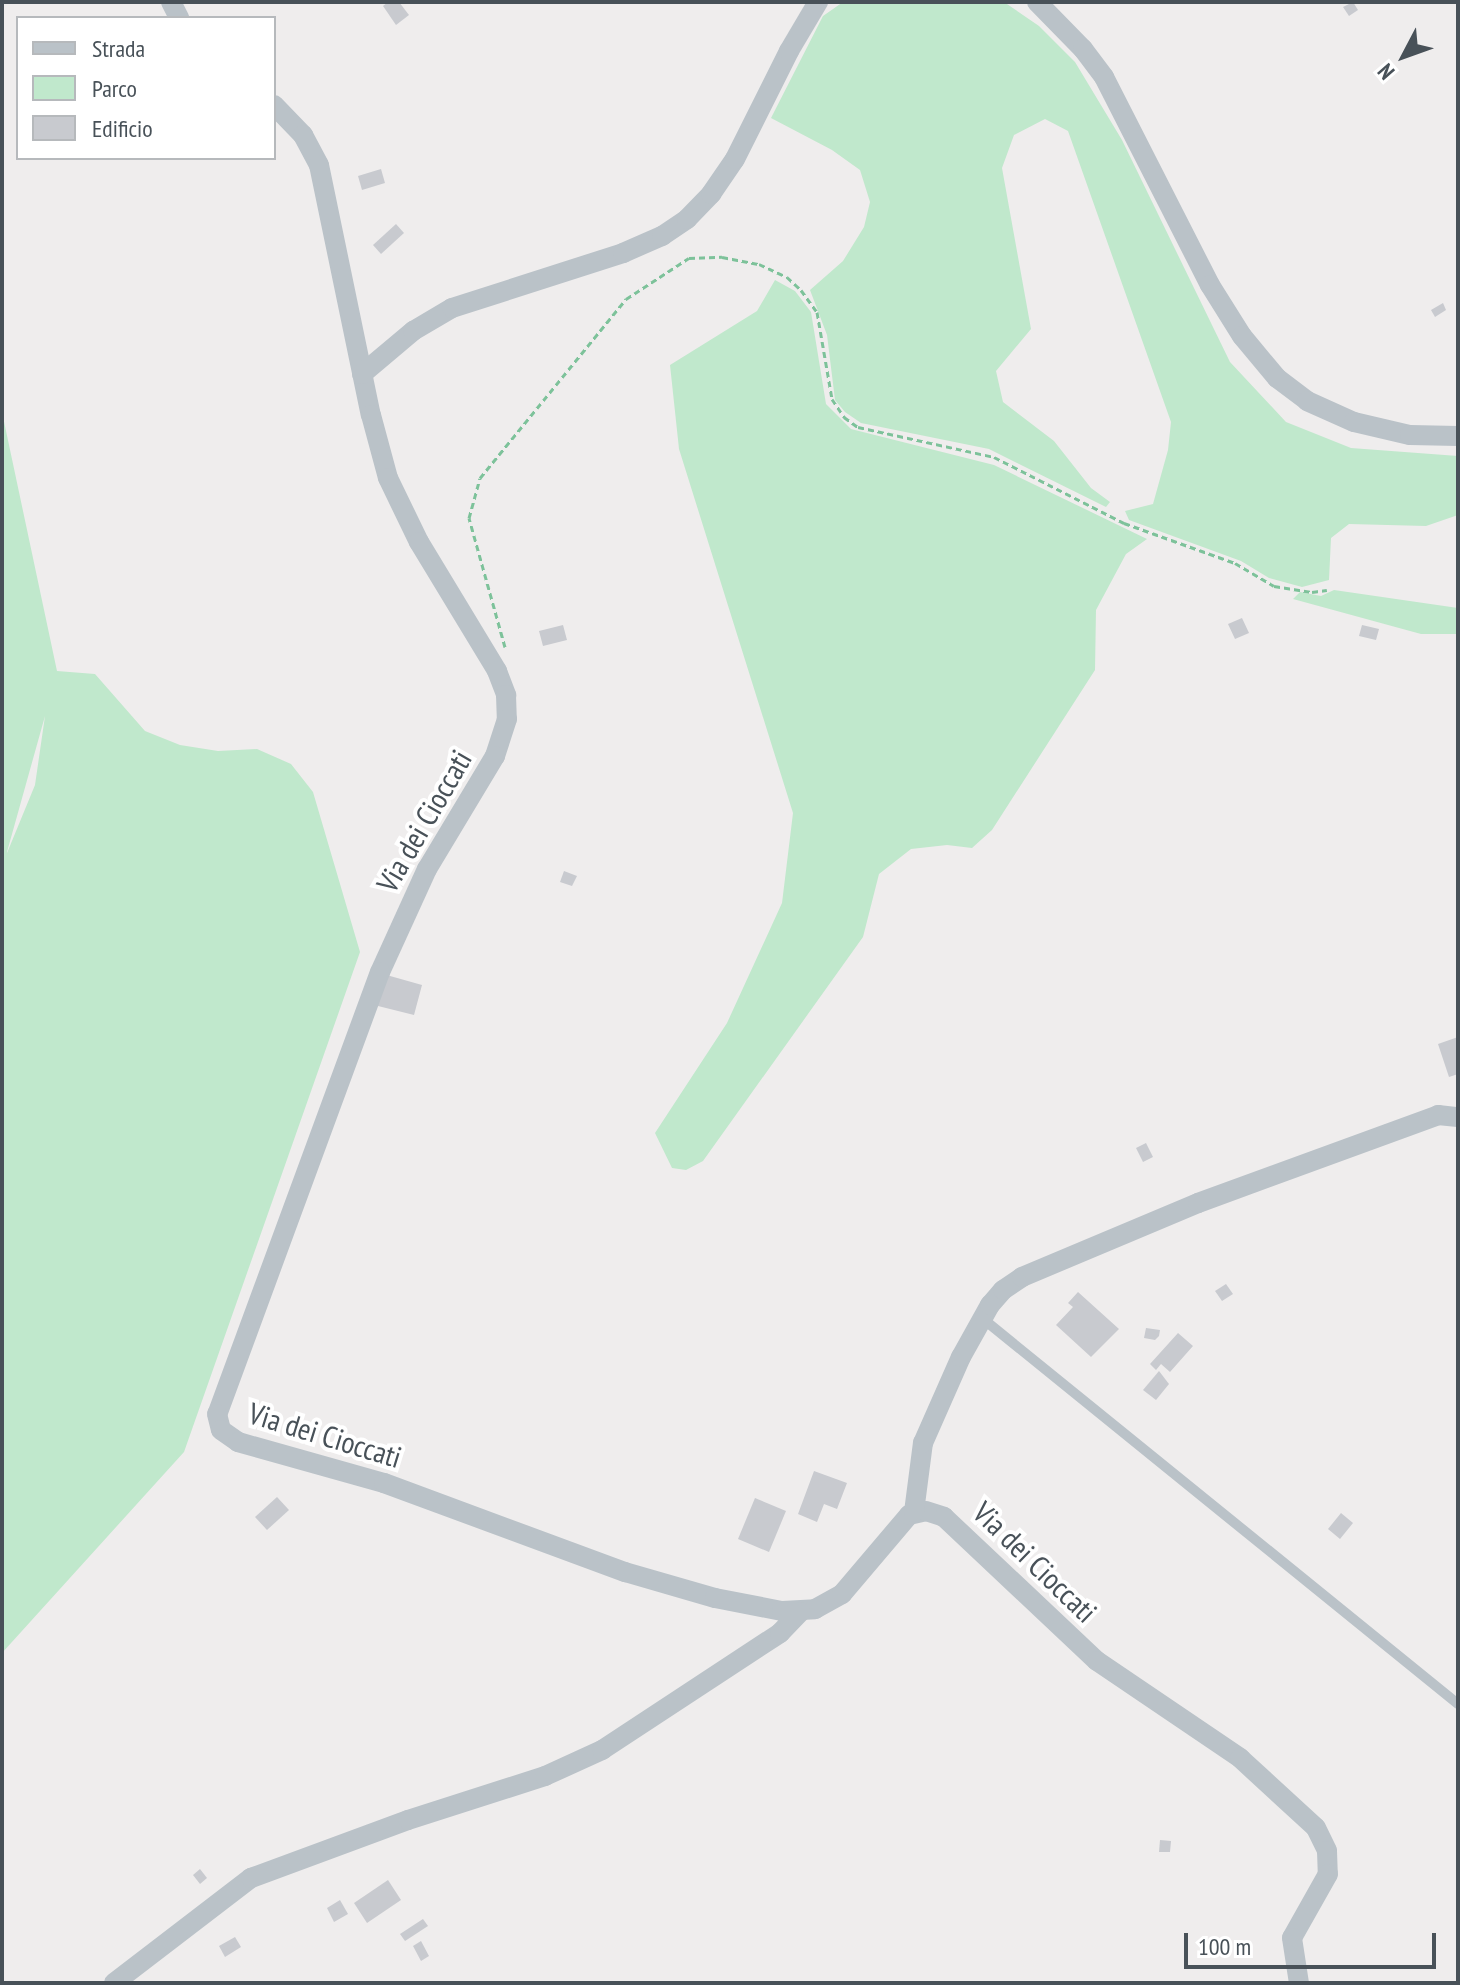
<!DOCTYPE html>
<style>
body{margin:0}
#map{position:relative;width:1460px;height:1985px;overflow:hidden;background:#efeded;font-family:"PT Sans Narrow",sans-serif}
div>[style]{position:absolute}
.green>*{inset:0;background:#c0e8cc}
.building>*{inset:0;background:#c8cacf}
.path>*{height:3px;margin-top:-1.5px;transform-origin:0;background:repeating-linear-gradient(90deg,#7dc29a 0 6px,transparent 0 10px)}
.service>*{height:10px;margin:-5px;padding:0 5px;transform-origin:5px;border-radius:5px;background:#bac2c8}
.minor>*{height:20px;margin:-10px;padding:0 10px;transform-origin:10px;border-radius:10px;background:#bac2c8}
span{translate:-50% -50%;white-space:nowrap;text-align:center;line-height:1.15;-webkit-text-stroke:8px #fff;paint-order:stroke}
.street-label{font-size:30px;color:#485158}
.frame{position:absolute;inset:0;border:4px solid #485158;pointer-events:none}
.legend{position:absolute;left:16px;top:16px;width:260px;height:144px;box-sizing:border-box;background:#fff;border:2px solid #b6b9bc;margin:0;padding:10px 14px;list-style:none;font-size:24px;color:#485158}
.legend li{display:flex;align-items:center;gap:16px;height:40px}
.legend b{width:40px;border:2px solid #b6b9bc}
.north{position:absolute;left:1364px;top:16px;width:80px;height:80px;-webkit-text-stroke:6px #fff;paint-order:stroke;rotate:229deg;font-size:22px;font-weight:700;line-height:32px;text-align:center;color:#485158}
.north::after{content:'';display:block;margin:auto;width:28px;height:36px;background:#485158;clip-path:polygon(50% 0,100% 100%,50% 72%,0 100%)}
.scale{position:absolute;left:1184px;top:1933px;width:252px;height:36px;box-sizing:border-box;border:4px solid #485158;border-top:0;padding-left:10px;font-size:24px;line-height:28px;white-space:nowrap;color:#485158;-webkit-text-stroke:6px #fff;paint-order:stroke}
</style>
<div id="map">
<div class="green">
<i style="clip-path:polygon(843px 2px,1004px 2px,1039px 26px,1075px 62px,1122px 140px,1230px 362px,1286px 422px,1351px 448px,1458px 456px,1458px 515px,1426px 526px,1349px 524px,1331px 538px,1329px 580px,1302px 587px,1269px 578px,1241px 561px,1129px 520px,1125px 511px,1153px 504px,1168px 450px,1171px 422px,1068px 131px,1045px 119px,1014px 135px,1002px 168px,1031px 329px,996px 371px,1003px 402px,1054px 441px,1091px 488px,1110px 502px,1106px 507px,989px 449px,861px 423px,845px 412px,835px 400px,827px 335px,810px 290px,843px 261px,864px 227px,870px 202px,860px 170px,832px 150px,771px 118px,823px 16px)"></i>
<i style="clip-path:polygon(775px 280px,795px 291px,811px 312px,826px 404px,851px 429px,994px 465px,1147px 539px,1126px 554px,1096px 610px,1095px 670px,992px 830px,972px 848px,947px 845px,911px 849px,879px 874px,863px 937px,703px 1161px,686px 1170px,672px 1168px,655px 1133px,727px 1023px,782px 903px,793px 813px,679px 449px,670px 365px,757px 311px)"></i>
<i style="clip-path:polygon(evenodd,2px 412px,57px 671px,95px 674px,145px 731px,180px 745px,218px 751px,257px 749px,291px 764px,313px 792px,360px 952px,184px 1452px,2px 1653px,2px 412px,45px 716px,35px 785px,7px 853px,7px 852px,45px 716px)"></i>
<i style="clip-path:polygon(1334px 590px,1458px 608px,1458px 634px,1421px 634px,1293px 599px,1300px 592px,1321px 596px)"></i>
</div>
<div class="building">
<i style="clip-path:polygon(388px 2px,399px 2px,409px 15px,396px 25px,383px 6px)"></i>
<i style="clip-path:polygon(1353px 2px,1358px 10px,1349px 16px,1343px 7px)"></i>
<i style="clip-path:polygon(381px 169px,385px 183px,362px 190px,358px 176px)"></i>
<i style="clip-path:polygon(396px 224px,404px 233px,381px 254px,373px 245px)"></i>
<i style="clip-path:polygon(1443px 303px,1446px 310px,1435px 317px,1431px 310px)"></i>
<i style="clip-path:polygon(1242px 618px,1249px 633px,1235px 639px,1228px 624px)"></i>
<i style="clip-path:polygon(563px 625px,567px 640px,543px 646px,539px 631px)"></i>
<i style="clip-path:polygon(1362px 625px,1379px 629px,1376px 640px,1359px 636px)"></i>
<i style="clip-path:polygon(564px 871px,577px 876px,572px 886px,560px 882px)"></i>
<i style="clip-path:polygon(383px 974px,422px 985px,414px 1015px,374px 1005px)"></i>
<i style="clip-path:polygon(1458px 1037px,1458px 1074px,1449px 1077px,1438px 1044px)"></i>
<i style="clip-path:polygon(1146px 1143px,1153px 1157px,1143px 1162px,1136px 1148px)"></i>
<i style="clip-path:polygon(1226px 1284px,1233px 1294px,1222px 1301px,1215px 1291px)"></i>
<i style="clip-path:polygon(1078px 1292px,1119px 1329px,1091px 1357px,1056px 1325px,1073px 1307px,1068px 1303px)"></i>
<i style="clip-path:polygon(1146px 1328px,1160px 1330px,1159px 1336px,1155px 1340px,1144px 1338px)"></i>
<i style="clip-path:polygon(1178px 1333px,1193px 1346px,1170px 1372px,1161px 1364px,1156px 1370px,1150px 1364px)"></i>
<i style="clip-path:polygon(1159px 1371px,1169px 1384px,1156px 1400px,1143px 1390px)"></i>
<i style="clip-path:polygon(814px 1471px,847px 1483px,837px 1509px,824px 1504px,817px 1522px,798px 1514px)"></i>
<i style="clip-path:polygon(277px 1497px,289px 1510px,267px 1530px,255px 1517px)"></i>
<i style="clip-path:polygon(755px 1498px,786px 1511px,769px 1552px,738px 1539px)"></i>
<i style="clip-path:polygon(1341px 1513px,1353px 1523px,1340px 1539px,1328px 1529px)"></i>
<i style="clip-path:polygon(1160px 1840px,1171px 1841px,1170px 1852px,1159px 1852px)"></i>
<i style="clip-path:polygon(200px 1869px,207px 1878px,200px 1884px,193px 1875px)"></i>
<i style="clip-path:polygon(388px 1880px,401px 1900px,367px 1923px,354px 1903px)"></i>
<i style="clip-path:polygon(340px 1900px,348px 1914px,334px 1922px,327px 1908px)"></i>
<i style="clip-path:polygon(423px 1919px,428px 1926px,405px 1941px,400px 1934px)"></i>
<i style="clip-path:polygon(235px 1937px,241px 1947px,225px 1957px,219px 1946px)"></i>
<i style="clip-path:polygon(421px 1941px,429px 1956px,421px 1961px,413px 1946px)"></i>
</div>
<div class="path">
<i style="left:505px;top:647px;width:134px;rotate:-105.6deg"></i>
<i style="left:469px;top:518px;width:41px;rotate:-74.6deg"></i>
<i style="left:480px;top:478px;width:231px;rotate:-50.8deg"></i>
<i style="left:626px;top:299px;width:75px;rotate:-33.1deg"></i>
<i style="left:689px;top:258px;width:33px;rotate:-2deg"></i>
<i style="left:722px;top:257px;width:38px;rotate:11deg"></i>
<i style="left:759px;top:264px;width:31px;rotate:25deg"></i>
<i style="left:787px;top:277px;width:19px;rotate:43deg"></i>
<i style="left:801px;top:290px;width:27px;rotate:54deg"></i>
<i style="left:817px;top:312px;width:88px;rotate:80.2deg"></i>
<i style="left:832px;top:399px;width:22px;rotate:56deg"></i>
<i style="left:844px;top:417px;width:17px;rotate:36deg"></i>
<i style="left:858px;top:427px;width:139px;rotate:12.4deg"></i>
<i style="left:994px;top:457px;width:146px;rotate:26.9deg"></i>
<i style="left:1124px;top:523px;width:118px;rotate:19.8deg"></i>
<i style="left:1235px;top:563px;width:45px;rotate:30.5deg"></i>
<i style="left:1274px;top:586px;width:38px;rotate:9deg"></i>
<i style="left:1312px;top:592px;width:15px;rotate:-8deg"></i>
</div>
<div class="service">
<i style="left:982px;top:1318px;width:613px;rotate:39.04deg"></i>
</div>
<div class="minor">
<i style="left:171px;top:2px;width:18px;rotate:63deg"></i>
<i style="left:1037px;top:2px;width:66px;rotate:45.6deg"></i>
<i style="left:1083px;top:49px;width:35px;rotate:53deg"></i>
<i style="left:1104px;top:77px;width:233px;rotate:63deg"></i>
<i style="left:1210px;top:285px;width:60px;rotate:57.9deg"></i>
<i style="left:1242px;top:336px;width:55px;rotate:50.2deg"></i>
<i style="left:1277px;top:378px;width:38px;rotate:37deg"></i>
<i style="left:1307px;top:401px;width:51px;rotate:24.1deg"></i>
<i style="left:1354px;top:422px;width:57px;rotate:13.1deg"></i>
<i style="left:1410px;top:435px;width:48px;rotate:1.2deg"></i>
<i style="left:274px;top:105px;width:42px;rotate:46deg"></i>
<i style="left:303px;top:135px;width:34px;rotate:62deg"></i>
<i style="left:319px;top:165px;width:255px;rotate:78.3deg"></i>
<i style="left:371px;top:415px;width:65px;rotate:74.9deg"></i>
<i style="left:388px;top:478px;width:71px;rotate:64.2deg"></i>
<i style="left:419px;top:542px;width:151px;rotate:58.8deg"></i>
<i style="left:497px;top:671px;width:26px;rotate:69deg"></i>
<i style="left:506px;top:695px;width:24px;rotate:88deg"></i>
<i style="left:507px;top:719px;width:39px;rotate:108deg"></i>
<i style="left:495px;top:756px;width:132px;rotate:121deg"></i>
<i style="left:427px;top:869px;width:113px;rotate:114.5deg"></i>
<i style="left:380px;top:972px;width:471px;rotate:110.2deg"></i>
<i style="left:217px;top:1414px;width:16px;rotate:76deg"></i>
<i style="left:221px;top:1430px;width:21px;rotate:35deg"></i>
<i style="left:238px;top:1442px;width:152px;rotate:15.7deg"></i>
<i style="left:384px;top:1483px;width:257px;rotate:20.3deg"></i>
<i style="left:625px;top:1572px;width:94px;rotate:16.1deg"></i>
<i style="left:715px;top:1598px;width:68px;rotate:11deg"></i>
<i style="left:782px;top:1611px;width:33px;rotate:-3deg"></i>
<i style="left:815px;top:1609px;width:31px;rotate:-29deg"></i>
<i style="left:842px;top:1594px;width:104px;rotate:-49.7deg"></i>
<i style="left:909px;top:1515px;width:17px;rotate:-13deg"></i>
<i style="left:926px;top:1511px;width:19px;rotate:18deg"></i>
<i style="left:944px;top:1517px;width:210px;rotate:43.3deg"></i>
<i style="left:1097px;top:1661px;width:173px;rotate:34.1deg"></i>
<i style="left:1240px;top:1758px;width:103px;rotate:42.6deg"></i>
<i style="left:1316px;top:1828px;width:25px;rotate:64deg"></i>
<i style="left:1327px;top:1851px;width:23px;rotate:88deg"></i>
<i style="left:1328px;top:1874px;width:73px;rotate:119.4deg"></i>
<i style="left:1292px;top:1938px;width:46px;rotate:81.2deg"></i>
<i style="left:362px;top:374px;width:67px;rotate:-40.1deg"></i>
<i style="left:413px;top:331px;width:45px;rotate:-30.5deg"></i>
<i style="left:452px;top:308px;width:180px;rotate:-17.8deg"></i>
<i style="left:623px;top:253px;width:43px;rotate:-23.6deg"></i>
<i style="left:662px;top:236px;width:30px;rotate:-34deg"></i>
<i style="left:687px;top:219px;width:35px;rotate:-46deg"></i>
<i style="left:711px;top:194px;width:42px;rotate:-55.6deg"></i>
<i style="left:735px;top:159px;width:121px;rotate:-63.4deg"></i>
<i style="left:789px;top:51px;width:57px;rotate:-59.4deg"></i>
<i style="left:914px;top:1512px;width:70px;rotate:-82.6deg"></i>
<i style="left:923px;top:1443px;width:94px;rotate:-66.2deg"></i>
<i style="left:961px;top:1357px;width:60px;rotate:-60.9deg"></i>
<i style="left:990px;top:1305px;width:20px;rotate:-49deg"></i>
<i style="left:1003px;top:1290px;width:23px;rotate:-34deg"></i>
<i style="left:1022px;top:1277px;width:191px;rotate:-22.8deg"></i>
<i style="left:1198px;top:1203px;width:256px;rotate:-20.1deg"></i>
<i style="left:1438px;top:1115px;width:20px;rotate:6deg"></i>
<i style="left:114px;top:1983px;width:173px;rotate:-37.5deg"></i>
<i style="left:251px;top:1878px;width:167px;rotate:-20.3deg"></i>
<i style="left:408px;top:1820px;width:144px;rotate:-17.8deg"></i>
<i style="left:545px;top:1776px;width:63px;rotate:-24.5deg"></i>
<i style="left:602px;top:1750px;width:213px;rotate:-33.3deg"></i>
<i style="left:780px;top:1633px;width:29px;rotate:-46deg"></i>
</div>
<div class="street-label">
<span style="left:424px;top:821px;rotate:-60deg">Via dei Cioccati</span>
<span style="left:325px;top:1435px;rotate:17deg">Via dei Cioccati</span>
<span style="left:1035px;top:1562px;rotate:44deg">Via dei Cioccati</span>
</div>
<div class="frame"></div>
<ul class="legend">
<li><b style="height:10px;background:#bac2c8"></b>Strada</li>
<li><b style="height:22px;background:#c0e8cc"></b>Parco</li>
<li><b style="height:22px;background:#c8cacf"></b>Edificio</li>
</ul>
<div class="north">N</div>
<div class="scale">100 m</div>
</div>
